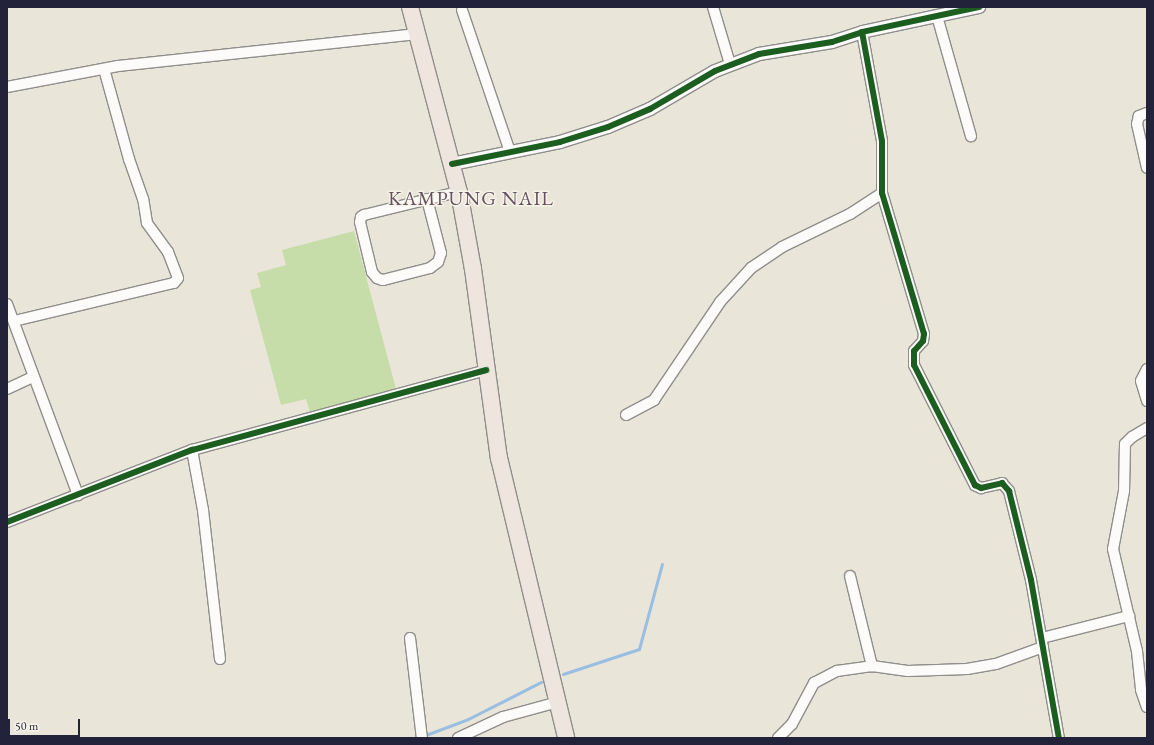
<!DOCTYPE html>
<style>
body{margin:0}
#map{position:relative;width:1154px;height:745px;overflow:hidden;background:#e9e6d9;font-family:"EB Garamond",serif}
div>[style]{position:absolute}
.green>*{inset:0;background:#c7dda9}
.stream>*{height:3px;margin:-1.5px;padding:0 1.5px;transform-origin:1.5px;border-radius:1.5px;background:#9abee2}
.roads{filter:drop-shadow(1px 0 #8f8e8b) drop-shadow(-1px 0 #8f8e8b) drop-shadow(0 1px #8f8e8b) drop-shadow(0 -1px #8f8e8b)}
.minor>*{height:10px;margin:-5px;padding:0 5px;transform-origin:5px;border-radius:5px;background:#fcfbf9}
.tertiary>*{height:12px;margin:-6px;padding:0 6px;transform-origin:6px;border-radius:6px;background:#fcfbf9}
.primary>*{height:16px;margin:-8px;padding:0 8px;transform-origin:8px;border-radius:8px;background:#eee6de}
.cycleway>*{height:6px;margin:-3px;padding:0 3px;transform-origin:3px;border-radius:3px;background:#1b5e20}
span{translate:-50% -50%;white-space:nowrap;text-align:center;line-height:1.15;-webkit-text-stroke:3px #f7f3e8;paint-order:stroke}
.quarter-label{font-size:20px;color:#645060;letter-spacing:1px}
.frame{position:absolute;inset:0;border:8px solid #22223b;pointer-events:none}
.scale{position:absolute;left:8px;top:719px;width:72px;height:18px;box-sizing:border-box;border:2px solid #22223b;border-top:0;padding-left:5px;font-size:12px;line-height:14px;white-space:nowrap;color:#22223b;-webkit-text-stroke:3px #f7f3e8;paint-order:stroke}
</style>
<div id="map">
<div class="green">
<i style="clip-path:polygon(354px 231px,396px 389px,310px 412px,306px 399px,281px 405px,250px 290px,261px 287px,257px 273px,286px 265px,282px 250px)"></i>
</div>
<div class="stream">
<i style="left:563px;top:674px;width:80px;rotate:-18.2deg"></i>
<i style="left:639px;top:649px;width:88px;rotate:-74.9deg"></i>
<i style="left:423px;top:736px;width:48px;rotate:-20.7deg"></i>
<i style="left:468px;top:719px;width:82px;rotate:-26.9deg"></i>
</div>
<div class="roads">
<div class="minor">
<i style="left:713px;top:7px;width:59px;rotate:73.4deg"></i>
<i style="left:462px;top:10px;width:150px;rotate:71.3deg"></i>
<i style="left:937px;top:16px;width:125px;rotate:74.2deg"></i>
<i style="left:862px;top:32px;width:111px;rotate:79.6deg"></i>
<i style="left:882px;top:141px;width:52px;rotate:90deg"></i>
<i style="left:882px;top:193px;width:147px;rotate:73.4deg"></i>
<i style="left:924px;top:334px;width:7px;rotate:98deg"></i>
<i style="left:923px;top:341px;width:13px;rotate:132deg"></i>
<i style="left:914px;top:351px;width:14px;rotate:90deg"></i>
<i style="left:914px;top:365px;width:135px;rotate:63.1deg"></i>
<i style="left:975px;top:485px;width:7px;rotate:27deg"></i>
<i style="left:981px;top:488px;width:22px;rotate:-13deg"></i>
<i style="left:1002px;top:483px;width:11px;rotate:49deg"></i>
<i style="left:1009px;top:491px;width:92px;rotate:76.1deg"></i>
<i style="left:1031px;top:580px;width:160px;rotate:80deg"></i>
<i style="left:7px;top:87px;width:113px;rotate:-10.7deg"></i>
<i style="left:118px;top:66px;width:301px;rotate:-6.1deg"></i>
<i style="left:1147px;top:113px;width:9px;rotate:159deg"></i>
<i style="left:1139px;top:116px;width:8px;rotate:104deg"></i>
<i style="left:1137px;top:124px;width:45px;rotate:77.2deg"></i>
<i style="left:427px;top:199px;width:56px;rotate:75.5deg"></i>
<i style="left:441px;top:253px;width:9px;rotate:108deg"></i>
<i style="left:438px;top:262px;width:10px;rotate:143deg"></i>
<i style="left:430px;top:268px;width:49px;rotate:165.7deg"></i>
<i style="left:383px;top:280px;width:6px;rotate:-162deg"></i>
<i style="left:377px;top:278px;width:8px;rotate:-130deg"></i>
<i style="left:372px;top:272px;width:51px;rotate:-103.5deg"></i>
<i style="left:360px;top:222px;width:5px;rotate:-79deg"></i>
<i style="left:361px;top:217px;width:4px;rotate:-34deg"></i>
<i style="left:364px;top:215px;width:79px;rotate:-13.9deg"></i>
<i style="left:441px;top:196px;width:18px;rotate:-13deg"></i>
<i style="left:7px;top:304px;width:204px;rotate:69.6deg"></i>
<i style="left:14px;top:321px;width:164px;rotate:-13.4deg"></i>
<i style="left:174px;top:283px;width:6px;rotate:-51deg"></i>
<i style="left:178px;top:278px;width:28px;rotate:-111deg"></i>
<i style="left:168px;top:252px;width:36px;rotate:-126deg"></i>
<i style="left:147px;top:223px;width:24px;rotate:-99deg"></i>
<i style="left:143px;top:199px;width:42px;rotate:-109.3deg"></i>
<i style="left:129px;top:159px;width:93px;rotate:-105.5deg"></i>
<i style="left:1147px;top:369px;width:13px;rotate:117deg"></i>
<i style="left:1141px;top:381px;width:21px;rotate:73deg"></i>
<i style="left:7px;top:389px;width:29px;rotate:-25deg"></i>
<i style="left:626px;top:415px;width:32px;rotate:-28deg"></i>
<i style="left:654px;top:400px;width:118px;rotate:-56deg"></i>
<i style="left:720px;top:302px;width:46px;rotate:-47.6deg"></i>
<i style="left:751px;top:268px;width:37px;rotate:-34deg"></i>
<i style="left:782px;top:247px;width:76px;rotate:-25.9deg"></i>
<i style="left:850px;top:214px;width:38px;rotate:-33deg"></i>
<i style="left:1147px;top:428px;width:17px;rotate:149deg"></i>
<i style="left:1132px;top:437px;width:10px;rotate:135deg"></i>
<i style="left:1125px;top:444px;width:47px;rotate:91.2deg"></i>
<i style="left:1124px;top:491px;width:59px;rotate:100.7deg"></i>
<i style="left:1113px;top:549px;width:105px;rotate:76.8deg"></i>
<i style="left:1137px;top:651px;width:39px;rotate:84deg"></i>
<i style="left:1141px;top:690px;width:18px;rotate:71deg"></i>
<i style="left:192px;top:450px;width:61px;rotate:79.6deg"></i>
<i style="left:203px;top:510px;width:150px;rotate:83.5deg"></i>
<i style="left:7px;top:522px;width:199px;rotate:-21.3deg"></i>
<i style="left:192px;top:450px;width:305px;rotate:-15.2deg"></i>
<i style="left:850px;top:576px;width:93px;rotate:76.3deg"></i>
<i style="left:410px;top:638px;width:101px;rotate:83.2deg"></i>
<i style="left:1042px;top:638px;width:90px;rotate:-14.2deg"></i>
<i style="left:458px;top:738px;width:50px;rotate:-25deg"></i>
<i style="left:503px;top:717px;width:57px;rotate:-15.3deg"></i>
<i style="left:778px;top:738px;width:20px;rotate:-45deg"></i>
<i style="left:792px;top:724px;width:47px;rotate:-61.8deg"></i>
<i style="left:814px;top:683px;width:26px;rotate:-28deg"></i>
<i style="left:837px;top:671px;width:35px;rotate:-8deg"></i>
<i style="left:872px;top:666px;width:36px;rotate:8deg"></i>
<i style="left:908px;top:671px;width:59px;rotate:-1.9deg"></i>
<i style="left:967px;top:669px;width:29px;rotate:-10deg"></i>
<i style="left:996px;top:664px;width:50px;rotate:-19.9deg"></i>
</div>
<div class="tertiary">
<i style="left:452px;top:164px;width:110px;rotate:-11.5deg"></i>
<i style="left:560px;top:142px;width:50px;rotate:-17.4deg"></i>
<i style="left:608px;top:127px;width:46px;rotate:-23.2deg"></i>
<i style="left:650px;top:109px;width:75px;rotate:-30.3deg"></i>
<i style="left:715px;top:71px;width:47px;rotate:-21.1deg"></i>
<i style="left:759px;top:54px;width:74px;rotate:-9.3deg"></i>
<i style="left:832px;top:42px;width:32px;rotate:-18deg"></i>
<i style="left:862px;top:32px;width:120px;rotate:-12.1deg"></i>
</div>
<div class="primary">
<i style="left:410px;top:7px;width:191px;rotate:75.2deg"></i>
<i style="left:459px;top:192px;width:78px;rotate:79.7deg"></i>
<i style="left:473px;top:269px;width:191px;rotate:82.2deg"></i>
<i style="left:499px;top:458px;width:288px;rotate:76.5deg"></i>
</div>
</div>
<div class="cycleway">
<i style="left:862px;top:32px;width:111px;rotate:79.6deg"></i>
<i style="left:882px;top:141px;width:52px;rotate:90deg"></i>
<i style="left:882px;top:193px;width:147px;rotate:73.4deg"></i>
<i style="left:924px;top:334px;width:7px;rotate:98deg"></i>
<i style="left:923px;top:341px;width:13px;rotate:132deg"></i>
<i style="left:914px;top:351px;width:14px;rotate:90deg"></i>
<i style="left:914px;top:365px;width:135px;rotate:63.1deg"></i>
<i style="left:975px;top:485px;width:7px;rotate:27deg"></i>
<i style="left:981px;top:488px;width:22px;rotate:-13deg"></i>
<i style="left:1002px;top:483px;width:11px;rotate:49deg"></i>
<i style="left:1009px;top:491px;width:92px;rotate:76.1deg"></i>
<i style="left:1031px;top:580px;width:160px;rotate:80deg"></i>
<i style="left:452px;top:164px;width:110px;rotate:-11.5deg"></i>
<i style="left:560px;top:142px;width:50px;rotate:-17.4deg"></i>
<i style="left:608px;top:127px;width:46px;rotate:-23.2deg"></i>
<i style="left:650px;top:109px;width:75px;rotate:-30.3deg"></i>
<i style="left:715px;top:71px;width:47px;rotate:-21.1deg"></i>
<i style="left:759px;top:54px;width:74px;rotate:-9.3deg"></i>
<i style="left:832px;top:42px;width:32px;rotate:-18deg"></i>
<i style="left:862px;top:32px;width:120px;rotate:-12.1deg"></i>
<i style="left:7px;top:522px;width:199px;rotate:-21.3deg"></i>
<i style="left:192px;top:450px;width:305px;rotate:-15.2deg"></i>
</div>
<div class="quarter-label">
<span style="left:471px;top:198px">KAMPUNG NAIL</span>
</div>
<div class="frame"></div>
<div class="scale">50 m</div>
</div>
